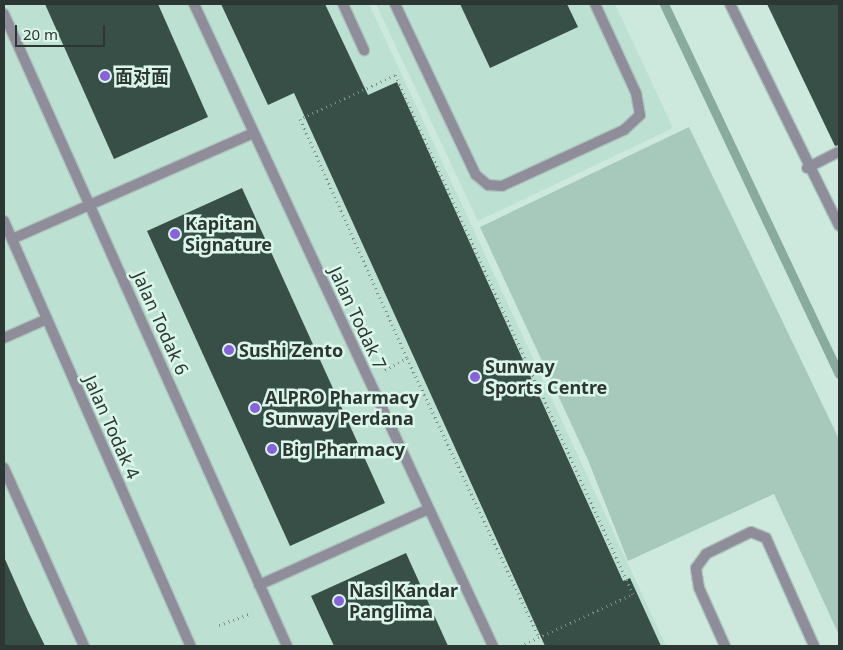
<!DOCTYPE html>
<meta charset="utf-8">
<style>
body{margin:0}
#map{position:relative;width:843px;height:650px;overflow:hidden;background:#cde9dd;font-family:"Noto Sans","Noto Sans SC",sans-serif}
div>[style]{position:absolute}
.built>*{inset:0;background:#bce0d1}
.green>*{inset:0;background:#a7c9bb}
.stream>*{height:9px;margin:-4.5px;padding:0 4.5px;transform-origin:4.5px;border-radius:4.5px;background:#88ab9d}
.building>*{inset:0;background:#374f46}
.path>*{height:3px;margin-top:-1.5px;transform-origin:0;background:repeating-linear-gradient(90deg,#7c8f87 0 1px,transparent 0 5px)}
.roads{filter:drop-shadow(1px 0 #adc5bb) drop-shadow(-1px 0 #adc5bb) drop-shadow(0 1px #adc5bb) drop-shadow(0 -1px #adc5bb)}
.service>*{height:10px;margin:-5px;padding:0 5px;transform-origin:5px;border-radius:5px;background:#908d9a}
.minor>*{height:10px;margin:-5px;padding:0 5px;transform-origin:5px;border-radius:5px;background:#908d9a}
.tertiary>*{height:10px;margin:-5px;padding:0 5px;transform-origin:5px;border-radius:5px;background:#908d9a}
.dots>*{width:14px;height:14px;translate:-50% -50%;box-sizing:border-box;border:2px solid #daf6ea;border-radius:50%}
span{translate:-50% -50%;white-space:nowrap;text-align:center;line-height:1.15;-webkit-text-stroke:5px #daf6ea;paint-order:stroke}
.poi-label{font-size:18px;color:#2c3632;font-weight:700}
.left{translate:0 -50%;text-align:left}
.street-label{font-size:18px;color:#2c3632}
.frame{position:absolute;inset:0;border:5px solid #2c3632;pointer-events:none}
.scale{position:absolute;left:15px;top:25px;width:90px;height:22px;box-sizing:border-box;border:2px solid #2c3632;border-top:0;padding-left:6px;font-size:15px;line-height:18px;white-space:nowrap;color:#2c3632;-webkit-text-stroke:4px #daf6ea;paint-order:stroke}
</style>
<div id="map">
<div class="built">
<i style="clip-path:polygon(4px 4px,369px 4px,666px 646px,4px 646px)"></i>
<i style="clip-path:polygon(376px 4px,615px 4px,673px 128px,478px 221px)"></i>
</div>
<div class="green">
<i style="clip-path:polygon(689px 127px,839px 439px,839px 635px,774px 494px,628px 561px,588px 460px,480px 227px)"></i>
</div>
<div class="stream">
<i style="left:664px;top:4px;width:409px;rotate:64.7deg"></i>
</div>
<div class="building">
<i style="clip-path:polygon(45px 4px,158px 4px,208px 117px,114px 159px)"></i>
<i style="clip-path:polygon(221px 4px,325px 4px,368px 95px,397px 82px,623px 581px,630px 578px,661px 646px,545px 646px,294px 93px,268px 105px)"></i>
<i style="clip-path:polygon(460px 4px,567px 4px,578px 27px,490px 68px)"></i>
<i style="clip-path:polygon(767px 4px,839px 4px,839px 145px,835px 146px)"></i>
<i style="clip-path:polygon(242px 188px,385px 503px,290px 546px,147px 231px)"></i>
<i style="clip-path:polygon(406px 553px,448px 646px,334px 646px,311px 596px)"></i>
<i style="clip-path:polygon(4px 557px,28px 611px,45px 646px,4px 646px)"></i>
</div>
<div class="path">
<i style="left:385px;top:370px;width:25px;rotate:-29deg"></i>
<i style="left:219px;top:625px;width:35px;rotate:-20deg"></i>
<i style="left:520px;top:646px;width:124px;rotate:-24.7deg"></i>
<i style="left:633px;top:594px;width:571px;rotate:-114.63deg"></i>
<i style="left:395px;top:75px;width:105px;rotate:155.1deg"></i>
<i style="left:300px;top:119px;width:262px;rotate:65.9deg"></i>
<i style="left:407px;top:358px;width:309px;rotate:64.7deg"></i>
</div>
<div class="roads">
<div class="service">
<i style="left:343px;top:4px;width:51px;rotate:65.5deg"></i>
<i style="left:395px;top:4px;width:189px;rotate:64.7deg"></i>
<i style="left:476px;top:175px;width:16px;rotate:40deg"></i>
<i style="left:488px;top:185px;width:14px;rotate:4deg"></i>
<i style="left:502px;top:186px;width:134px;rotate:-24.7deg"></i>
<i style="left:624px;top:130px;width:22px;rotate:-43deg"></i>
<i style="left:640px;top:115px;width:22px;rotate:-100deg"></i>
<i style="left:636px;top:93px;width:98px;rotate:-114.7deg"></i>
<i style="left:259px;top:585px;width:186px;rotate:-24.1deg"></i>
<i style="left:725px;top:646px;width:64px;rotate:-114.1deg"></i>
<i style="left:699px;top:588px;width:20px;rotate:-99deg"></i>
<i style="left:696px;top:568px;width:17px;rotate:-54deg"></i>
<i style="left:706px;top:554px;width:50px;rotate:-26.1deg"></i>
<i style="left:751px;top:532px;width:16px;rotate:22deg"></i>
<i style="left:766px;top:538px;width:118px;rotate:66deg"></i>
</div>
<div class="minor">
<i style="left:194px;top:4px;width:708px;rotate:65.03deg"></i>
<i style="left:730px;top:4px;width:247px;rotate:63.8deg"></i>
<i style="left:4px;top:14px;width:692px;rotate:65.88deg"></i>
<i style="left:807px;top:168px;width:36px;rotate:-27deg"></i>
<i style="left:12px;top:239px;width:264px;rotate:-23.7deg"></i>
<i style="left:4px;top:338px;width:47px;rotate:-23.8deg"></i>
<i style="left:4px;top:468px;width:195px;rotate:65.8deg"></i>
</div>
<div class="tertiary">
<i style="left:4px;top:221px;width:464px;rotate:66.3deg"></i>
</div>
</div>
<div class="dots">
<i style="left:105px;top:76px;background:#8961db"></i>
<i style="left:175px;top:234px;background:#8961db"></i>
<i style="left:229px;top:350px;background:#8961db"></i>
<i style="left:475px;top:377px;background:#8961db"></i>
<i style="left:255px;top:408px;background:#8961db"></i>
<i style="left:272px;top:449px;background:#8961db"></i>
<i style="left:339px;top:601px;background:#8961db"></i>
</div>
<div class="poi-label">
<span class="left" style="left:115px;top:76px">面对面</span>
<span class="left" style="left:185px;top:234px">Kapitan<br>Signature</span>
<span class="left" style="left:239px;top:350px">Sushi Zento</span>
<span class="left" style="left:485px;top:377px">Sunway<br>Sports Centre</span>
<span class="left" style="left:265px;top:408px">ALPRO Pharmacy<br>Sunway Perdana</span>
<span class="left" style="left:282px;top:449px">Big Pharmacy</span>
<span class="left" style="left:349px;top:601px">Nasi Kandar<br>Panglima</span>
</div>
<div class="street-label">
<span style="left:358px;top:318px;rotate:65deg">Jalan Todak 7</span>
<span style="left:161px;top:323px;rotate:66deg">Jalan Todak 6</span>
<span style="left:112px;top:427px;rotate:66deg">Jalan Todak 4</span>
</div>
<div class="frame"></div>
<div class="scale">20 m</div>
</div>
